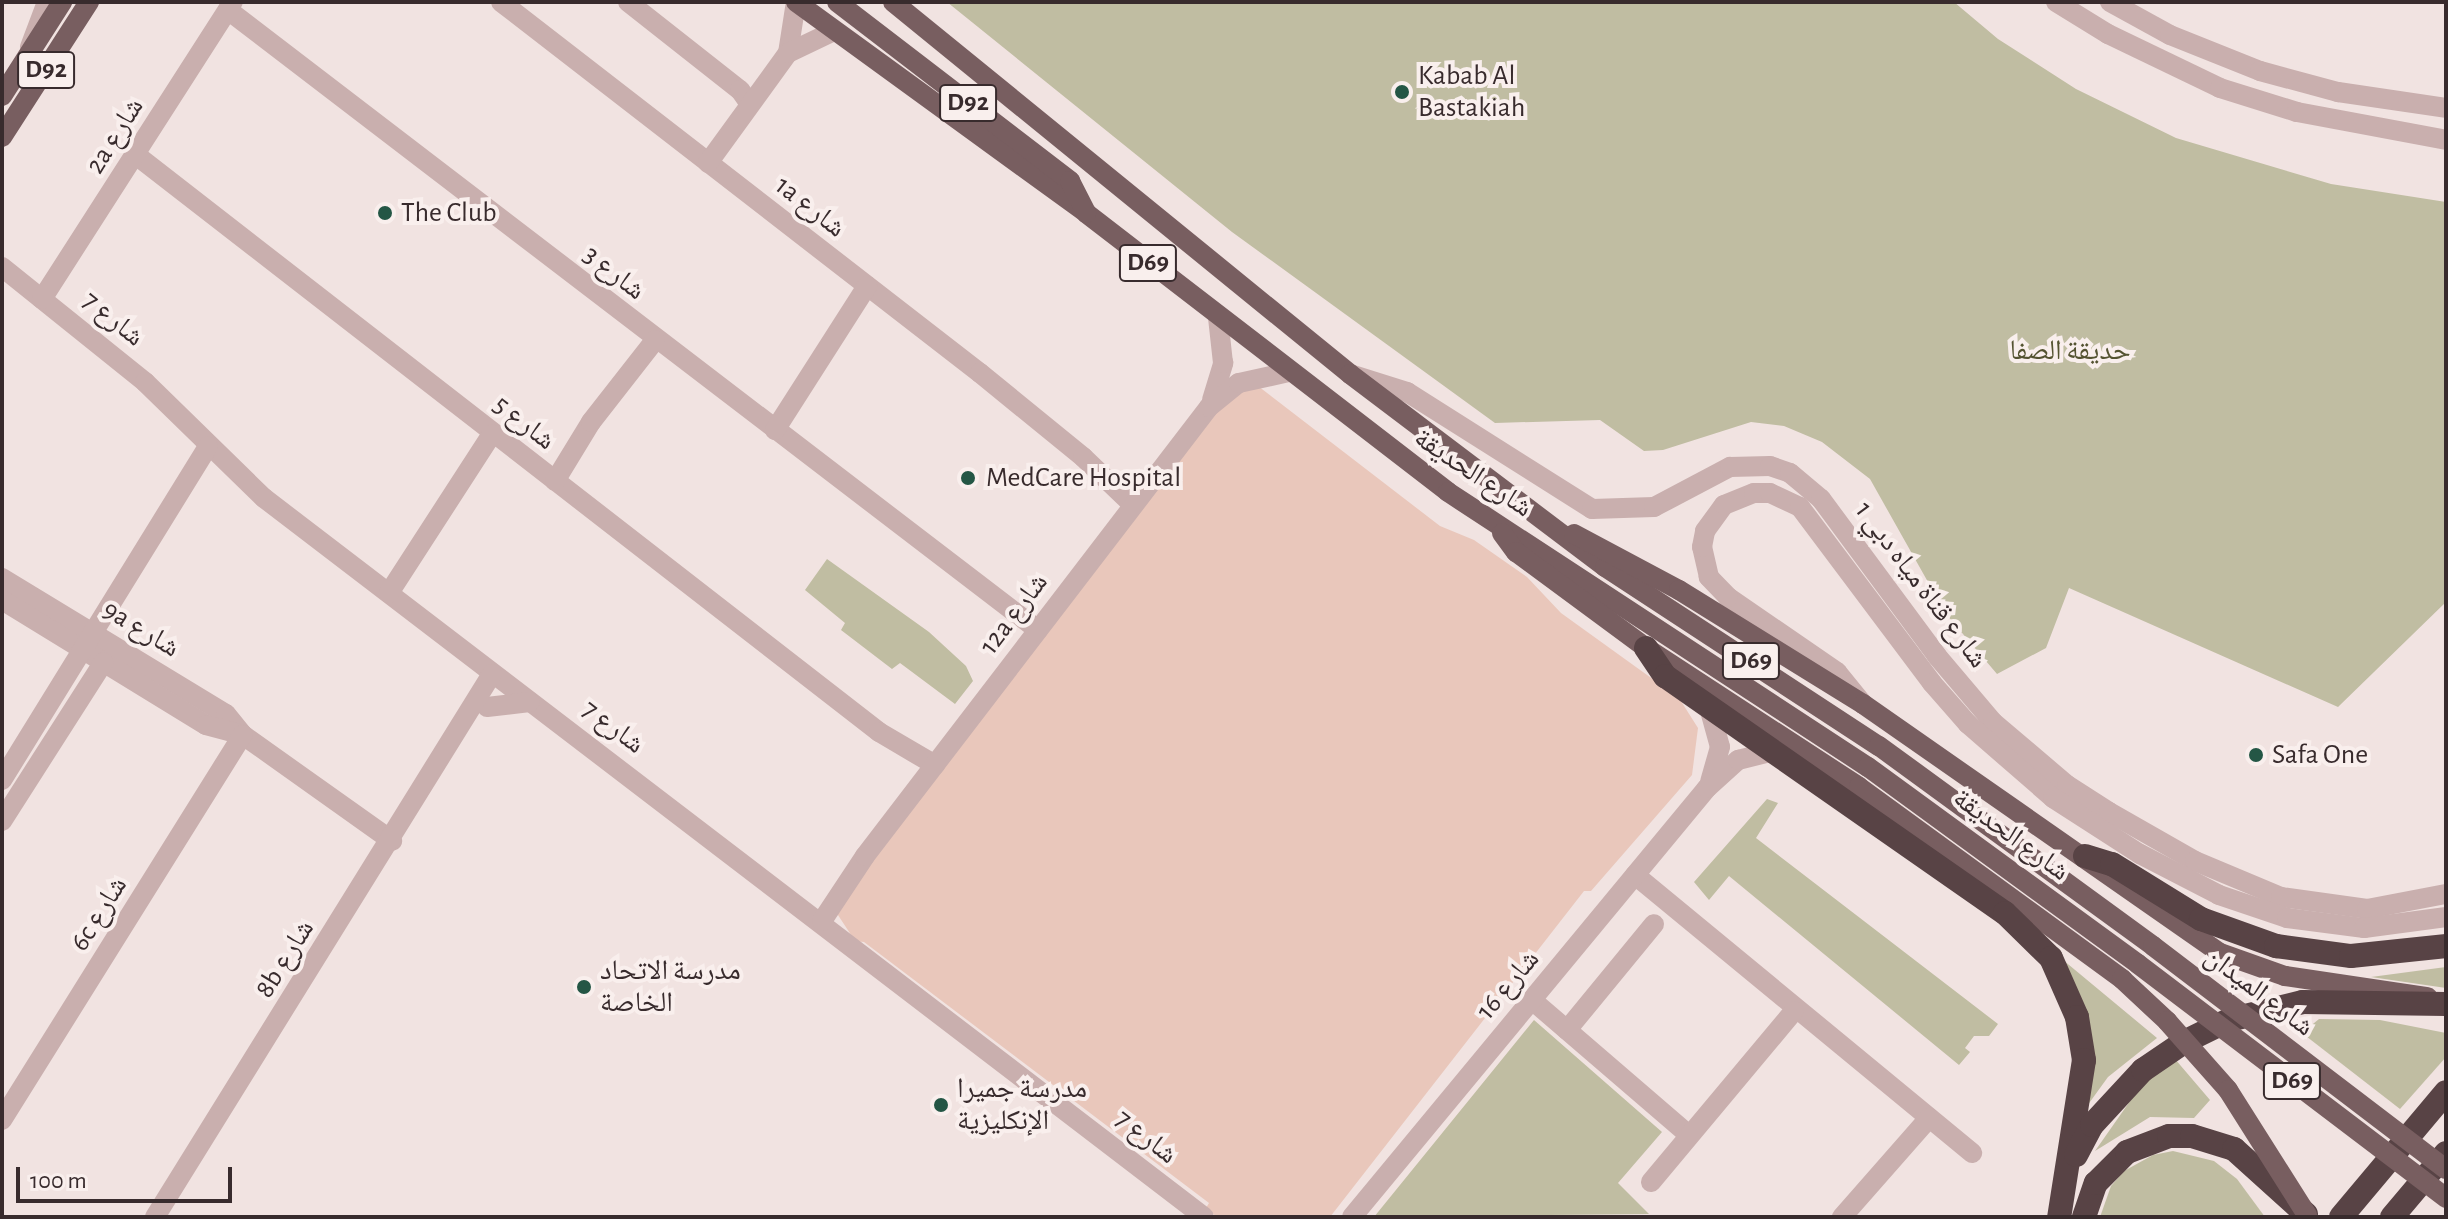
<!DOCTYPE html>
<meta charset="utf-8">
<style>
body{margin:0}
#map{position:relative;width:2448px;height:1219px;overflow:hidden;background:#f1e3e1;font-family:"Alegreya Sans","Noto Naskh Arabic",sans-serif}
div>[style]{position:absolute}
.green>*{inset:0;background:#c0bda2}
.sand>*{inset:0;background:#e9c7bb}
.minor>*{height:20px;margin:-10px;padding:0 10px;transform-origin:10px;border-radius:10px;background:#c9afae}
.major>*{height:20px;margin:-10px;padding:0 10px;transform-origin:10px;border-radius:10px;background:#785e60}
.highway>*{height:24px;margin:-12px;padding:0 12px;transform-origin:12px;border-radius:12px;background:#584345}
.major-bridge>*{height:20px;margin:-10px;padding:0 10px;transform-origin:10px;border-radius:10px;background:#785e60}
.dots>*{width:22px;height:22px;translate:-50% -50%;box-sizing:border-box;border:4px solid #f9efed;border-radius:50%}
span{translate:-50% -50%;white-space:nowrap;text-align:center;line-height:1.15;-webkit-text-stroke:8px #f9efed;paint-order:stroke}
.shield-label span{padding:2px 6px;background:#f9efed;border:2px solid;border-radius:6px;-webkit-text-stroke-width:0}
.shield-label{font-size:26px;color:#382b2d;font-weight:700}
.poi-label{font-size:28px;color:#382b2d}
.left{translate:0 -50%;text-align:left}
.street-label{font-size:28px;color:#382b2d}
.park-label{font-size:28px;color:#545331}
.frame{position:absolute;inset:0;border:4px solid #382b2d;pointer-events:none}
.scale{position:absolute;left:16px;top:1167px;width:216px;height:36px;box-sizing:border-box;border:4px solid #382b2d;border-top:0;padding-left:10px;font-size:24px;line-height:28px;white-space:nowrap;color:#382b2d;-webkit-text-stroke:6px #f9efed;paint-order:stroke}
</style>
<div id="map">
<div class="green">
<i style="clip-path:polygon(947px 2px,1954px 2px,1998px 39px,2076px 89px,2176px 138px,2331px 184px,2446px 202px,2446px 602px,2338px 707px,2069px 588px,2046px 648px,1997px 674px,1946px 614px,1870px 479px,1822px 442px,1784px 426px,1751px 422px,1663px 450px,1644px 451px,1600px 420px,1495px 423px,1232px 232px)"></i>
<i style="clip-path:polygon(827px 559px,929px 632px,966px 666px,973px 681px,955px 704px,900px 663px,892px 669px,841px 630px,845px 623px,805px 590px)"></i>
<i style="clip-path:polygon(1767px 799px,1778px 803px,1756px 838px,1998px 1024px,1989px 1036px,1974px 1036px,1965px 1048px,1970px 1052px,1959px 1065px,1729px 876px,1709px 900px,1694px 882px)"></i>
<i style="clip-path:polygon(2051px 950px,2157px 1038px,2108px 1077px,2087px 1106px)"></i>
<i style="clip-path:polygon(2446px 967px,2446px 988px,2371px 977px)"></i>
<i style="clip-path:polygon(2319px 1019px,2380px 1020px,2446px 1033px,2446px 1057px,2400px 1109px,2302px 1033px)"></i>
<i style="clip-path:polygon(1534px 1020px,1662px 1132px,1618px 1183px,1649px 1214px,1374px 1217px)"></i>
<i style="clip-path:polygon(2175px 1059px,2210px 1100px,2194px 1118px,2150px 1117px,2095px 1151px,2142px 1084px)"></i>
<i style="clip-path:polygon(2173px 1151px,2214px 1161px,2237px 1179px,2265px 1217px,2100px 1217px,2111px 1186px,2124px 1171px,2153px 1155px)"></i>
</div>
<div class="sand">
<i style="clip-path:polygon(1258px 386px,1440px 526px,1474px 540px,1527px 577px,1561px 613px,1679px 698px,1698px 728px,1692px 775px,1591px 891px,1584px 891px,1330px 1217px,1217px 1217px,1206px 1208px,1209px 1203px,864px 942px,855px 941px,836px 912px,1213px 393px)"></i>
</div>
<div class="minor">
<i style="left:501px;top:2px;width:606px;rotate:37.76deg"></i>
<i style="left:980px;top:373px;width:133px;rotate:39.2deg"></i>
<i style="left:1083px;top:457px;width:69px;rotate:43.8deg"></i>
<i style="left:628px;top:2px;width:142px;rotate:38.2deg"></i>
<i style="left:740px;top:90px;width:16px;rotate:55deg"></i>
<i style="left:2056px;top:2px;width:61px;rotate:31.6deg"></i>
<i style="left:2108px;top:34px;width:124px;rotate:25.7deg"></i>
<i style="left:2220px;top:88px;width:81px;rotate:17.3deg"></i>
<i style="left:2297px;top:112px;width:152px;rotate:10.6deg"></i>
<i style="left:2110px;top:2px;width:68px;rotate:28.8deg"></i>
<i style="left:2170px;top:35px;width:97px;rotate:21.8deg"></i>
<i style="left:2260px;top:71px;width:81px;rotate:15.1deg"></i>
<i style="left:2338px;top:92px;width:109px;rotate:8.4deg"></i>
<i style="left:228px;top:10px;width:1020px;rotate:37.43deg"></i>
<i style="left:30px;top:47px;width:48px;rotate:-69.3deg"></i>
<i style="left:788px;top:53px;width:52px;rotate:-81.1deg"></i>
<i style="left:136px;top:155px;width:941px;rotate:37.83deg"></i>
<i style="left:879px;top:732px;width:65px;rotate:30.5deg"></i>
<i style="left:708px;top:163px;width:136px;rotate:-54deg"></i>
<i style="left:788px;top:53px;width:51px;rotate:-25.6deg"></i>
<i style="left:2px;top:267px;width:184px;rotate:38.8deg"></i>
<i style="left:145px;top:382px;width:166px;rotate:44.3deg"></i>
<i style="left:264px;top:498px;width:1183px;rotate:37.41deg"></i>
<i style="left:42px;top:299px;width:353px;rotate:-57.3deg"></i>
<i style="left:1350px;top:374px;width:60px;rotate:17.5deg"></i>
<i style="left:1407px;top:392px;width:219px;rotate:32.3deg"></i>
<i style="left:1592px;top:509px;width:62px;rotate:-1.8deg"></i>
<i style="left:1654px;top:507px;width:86px;rotate:-27.8deg"></i>
<i style="left:1730px;top:467px;width:40px;rotate:-1.4deg"></i>
<i style="left:1770px;top:466px;width:21px;rotate:19deg"></i>
<i style="left:1790px;top:473px;width:40px;rotate:40deg"></i>
<i style="left:1821px;top:499px;width:195px;rotate:53.5deg"></i>
<i style="left:1937px;top:656px;width:87px;rotate:49.7deg"></i>
<i style="left:1993px;top:722px;width:97px;rotate:40.4deg"></i>
<i style="left:2067px;top:785px;width:50px;rotate:32.7deg"></i>
<i style="left:2109px;top:812px;width:99px;rotate:29.7deg"></i>
<i style="left:2195px;top:861px;width:93px;rotate:22.7deg"></i>
<i style="left:2281px;top:897px;width:87px;rotate:7.9deg"></i>
<i style="left:2367px;top:909px;width:80px;rotate:-10.8deg"></i>
<i style="left:1212px;top:400px;width:39px;rotate:-73deg"></i>
<i style="left:1223px;top:363px;width:45px;rotate:-96.3deg"></i>
<i style="left:775px;top:430px;width:171px;rotate:-57.4deg"></i>
<i style="left:555px;top:481px;width:69px;rotate:-58.6deg"></i>
<i style="left:591px;top:422px;width:104px;rotate:-52deg"></i>
<i style="left:2px;top:578px;width:262px;rotate:31.3deg"></i>
<i style="left:226px;top:714px;width:27px;rotate:51deg"></i>
<i style="left:243px;top:735px;width:183px;rotate:35.4deg"></i>
<i style="left:389px;top:593px;width:189px;rotate:-57.1deg"></i>
<i style="left:2px;top:600px;width:239px;rotate:31.5deg"></i>
<i style="left:206px;top:725px;width:38px;rotate:15deg"></i>
<i style="left:1863px;top:704px;width:41px;rotate:-129.1deg"></i>
<i style="left:1837px;top:672px;width:132px;rotate:-145.5deg"></i>
<i style="left:1728px;top:597px;width:28px;rotate:-134deg"></i>
<i style="left:1709px;top:577px;width:31px;rotate:-103deg"></i>
<i style="left:1702px;top:547px;width:16px;rotate:-79deg"></i>
<i style="left:1705px;top:531px;width:32px;rotate:-54deg"></i>
<i style="left:1724px;top:505px;width:32px;rotate:-22deg"></i>
<i style="left:1754px;top:493px;width:16px"></i>
<i style="left:1770px;top:493px;width:33px;rotate:25deg"></i>
<i style="left:1800px;top:507px;width:220px;rotate:53.1deg"></i>
<i style="left:1932px;top:683px;width:55px;rotate:48.7deg"></i>
<i style="left:1968px;top:724px;width:113px;rotate:41deg"></i>
<i style="left:2053px;top:798px;width:103px;rotate:32.8deg"></i>
<i style="left:2140px;top:854px;width:89px;rotate:27.4deg"></i>
<i style="left:2219px;top:895px;width:72px;rotate:18.7deg"></i>
<i style="left:2287px;top:918px;width:78px;rotate:7.4deg"></i>
<i style="left:2364px;top:928px;width:83px;rotate:-7.6deg"></i>
<i style="left:487px;top:707px;width:43px;rotate:-6.6deg"></i>
<i style="left:1709px;top:707px;width:41px;rotate:74.6deg"></i>
<i style="left:1720px;top:747px;width:35px;rotate:106deg"></i>
<i style="left:2px;top:780px;width:392px;rotate:-58.3deg"></i>
<i style="left:2px;top:821px;width:188px;rotate:-57.4deg"></i>
<i style="left:1635px;top:875px;width:437px;rotate:39.5deg"></i>
<i style="left:822px;top:921px;width:78px;rotate:-56.5deg"></i>
<i style="left:865px;top:856px;width:566px;rotate:-52.54deg"></i>
<i style="left:1209px;top:407px;width:38px;rotate:-39deg"></i>
<i style="left:1239px;top:383px;width:51px;rotate:-12.4deg"></i>
<i style="left:1532px;top:1000px;width:207px;rotate:40.7deg"></i>
<i style="left:1567px;top:1030px;width:137px;rotate:-50.6deg"></i>
<i style="left:2px;top:1120px;width:454px;rotate:-58deg"></i>
<i style="left:1651px;top:1182px;width:223px;rotate:-50.1deg"></i>
<i style="left:155px;top:1217px;width:639px;rotate:-58.18deg"></i>
<i style="left:1352px;top:1217px;width:557px;rotate:-50.39deg"></i>
<i style="left:1707px;top:788px;width:42px;rotate:-42.1deg"></i>
<i style="left:1738px;top:760px;width:37px;rotate:-14deg"></i>
<i style="left:1842px;top:1217px;width:132px;rotate:-48.7deg"></i>
</div>
<div class="major">
<i style="left:796px;top:2px;width:359px;rotate:36deg"></i>
<i style="left:1086px;top:213px;width:457px;rotate:37.6deg"></i>
<i style="left:1448px;top:492px;width:502px;rotate:33.22deg"></i>
<i style="left:1868px;top:767px;width:334px;rotate:36.1deg"></i>
<i style="left:837px;top:2px;width:294px;rotate:37.5deg"></i>
<i style="left:1070px;top:181px;width:36px;rotate:63deg"></i>
<i style="left:893px;top:2px;width:589px;rotate:39.15deg"></i>
<i style="left:1350px;top:374px;width:320px;rotate:37.1deg"></i>
<i style="left:1605px;top:567px;width:327px;rotate:33.2deg"></i>
<i style="left:1879px;top:746px;width:339px;rotate:36.1deg"></i>
<i style="left:2px;top:96px;width:112px;rotate:-57.4deg"></i>
<i style="left:2px;top:137px;width:161px;rotate:-57.2deg"></i>
<i style="left:1502px;top:533px;width:24px;rotate:54deg"></i>
<i style="left:1516px;top:552px;width:162px;rotate:36.4deg"></i>
<i style="left:1646px;top:648px;width:254px;rotate:33.1deg"></i>
<i style="left:1859px;top:787px;width:326px;rotate:36.1deg"></i>
<i style="left:1574px;top:534px;width:119px;rotate:28.1deg"></i>
<i style="left:1679px;top:590px;width:216px;rotate:31.8deg"></i>
<i style="left:1863px;top:704px;width:435px;rotate:34.9deg"></i>
<i style="left:2220px;top:953px;width:69px;rotate:19.5deg"></i>
<i style="left:2285px;top:976px;width:144px;rotate:8.4deg"></i>
</div>
<div class="highway">
<i style="left:1646px;top:648px;width:34px;rotate:56deg"></i>
<i style="left:1665px;top:676px;width:414px;rotate:34.9deg"></i>
<i style="left:2005px;top:913px;width:64px;rotate:44.4deg"></i>
<i style="left:2051px;top:958px;width:64px;rotate:66.2deg"></i>
<i style="left:2077px;top:1017px;width:44px;rotate:80.8deg"></i>
<i style="left:2084px;top:1060px;width:159px;rotate:99deg"></i>
<i style="left:2085px;top:856px;width:28px;rotate:17deg"></i>
<i style="left:2112px;top:864px;width:105px;rotate:31.7deg"></i>
<i style="left:2201px;top:919px;width:80px;rotate:19.8deg"></i>
<i style="left:2276px;top:946px;width:76px;rotate:7.6deg"></i>
<i style="left:2351px;top:956px;width:96px;rotate:-6deg"></i>
<i style="left:2076px;top:1155px;width:34px;rotate:-62deg"></i>
<i style="left:2092px;top:1125px;width:75px;rotate:-47.2deg"></i>
<i style="left:2143px;top:1070px;width:50px;rotate:-34.3deg"></i>
<i style="left:2184px;top:1042px;width:50px;rotate:-26.1deg"></i>
<i style="left:2229px;top:1020px;width:76px;rotate:-13.7deg"></i>
<i style="left:2303px;top:1002px;width:143px;rotate:0.8deg"></i>
<i style="left:2084px;top:1217px;width:36px;rotate:-71deg"></i>
<i style="left:2096px;top:1183px;width:44px;rotate:-45deg"></i>
<i style="left:2127px;top:1152px;width:45px;rotate:-20.9deg"></i>
<i style="left:2169px;top:1136px;width:23px"></i>
<i style="left:2192px;top:1136px;width:44px;rotate:17.2deg"></i>
<i style="left:2234px;top:1149px;width:97px;rotate:42.1deg"></i>
<i style="left:2341px;top:1217px;width:163px;rotate:-50deg"></i>
<i style="left:2392px;top:1217px;width:84px;rotate:-49.8deg"></i>
</div>
<div class="major-bridge">
<i style="left:2153px;top:946px;width:368px;rotate:37.3deg"></i>
<i style="left:2138px;top:964px;width:387px;rotate:37.2deg"></i>
<i style="left:2122px;top:979px;width:62px;rotate:43deg"></i>
<i style="left:2167px;top:1021px;width:92px;rotate:48.5deg"></i>
<i style="left:2228px;top:1090px;width:148px;rotate:57.7deg"></i>
</div>
<div class="dots">
<i style="left:1402px;top:92px;background:#245645"></i>
<i style="left:385px;top:213px;background:#245645"></i>
<i style="left:968px;top:478px;background:#245645"></i>
<i style="left:2256px;top:755px;background:#245645"></i>
<i style="left:584px;top:987px;background:#245645"></i>
<i style="left:941px;top:1105px;background:#245645"></i>
</div>
<div class="shield-label">
<span style="left:46px;top:70px">D92</span>
<span style="left:968px;top:103px">D92</span>
<span style="left:1148px;top:263px">D69</span>
<span style="left:1751px;top:661px">D69</span>
<span style="left:2292px;top:1081px">D69</span>
</div>
<div class="poi-label">
<span class="left" style="left:1418px;top:92px">Kabab Al<br>Bastakiah</span>
<span class="left" style="left:401px;top:213px">The Club</span>
<span class="left" style="left:986px;top:478px">MedCare Hospital</span>
<span class="left" style="left:2272px;top:755px">Safa One</span>
<span class="left" style="left:600px;top:987px">مدرسة الاتحاد<br>الخاصة</span>
<span class="left" style="left:957px;top:1105px">مدرسة جميرا<br>الإنكليزية</span>
</div>
<div class="street-label">
<span style="left:115px;top:136px;rotate:-58deg">2a شارع</span>
<span style="left:810px;top:207px;rotate:38deg">1a شارع</span>
<span style="left:614px;top:273px;rotate:38deg">شارع 3</span>
<span style="left:113px;top:319px;rotate:39deg">شارع 7</span>
<span style="left:524px;top:423px;rotate:38deg">شارع 5</span>
<span style="left:1473px;top:473px;rotate:34deg">شارع الحديقة</span>
<span style="left:1921px;top:585px;rotate:53deg">شارع قناة مياه دبي 1</span>
<span style="left:1014px;top:614px;rotate:-53deg">12a شارع</span>
<span style="left:141px;top:629px;rotate:31deg">9a شارع</span>
<span style="left:613px;top:727px;rotate:37deg">شارع 7</span>
<span style="left:2011px;top:835px;rotate:36deg">شارع الحديقة</span>
<span style="left:99px;top:914px;rotate:-58deg">6c شارع</span>
<span style="left:285px;top:959px;rotate:-58deg">8b شارع</span>
<span style="left:1508px;top:985px;rotate:-50deg">شارع 16</span>
<span style="left:2259px;top:992px;rotate:37deg">شارع الميدان</span>
<span style="left:1146px;top:1137px;rotate:38deg">شارع 7</span>
</div>
<div class="park-label">
<span style="left:2070px;top:351px">حديقة الصفا</span>
</div>
<div class="frame"></div>
<div class="scale">100 m</div>
</div>
